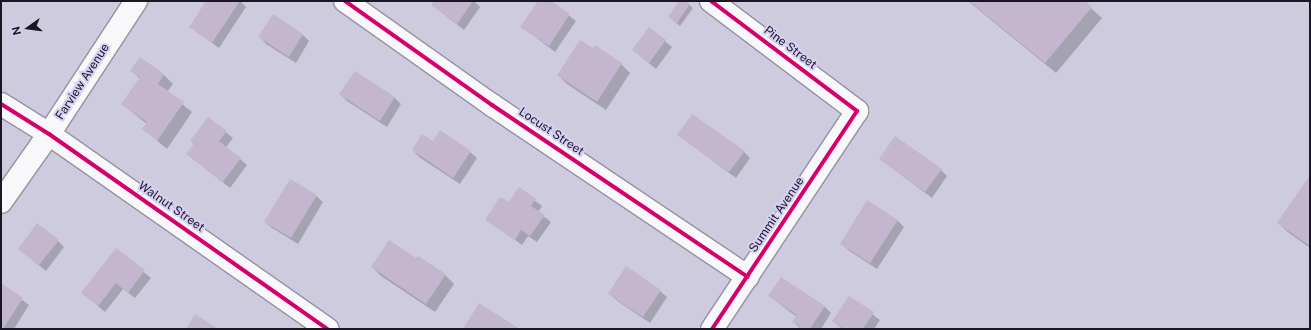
<!DOCTYPE html>
<style>
body{margin:0}
#map{position:relative;width:1311px;height:330px;overflow:hidden;background:#cfcbde;font-family:"Public Sans",sans-serif}
div>[style]{position:absolute}
.shadow>*{inset:0;background:#0003}
.building>*{inset:0;background:#c3b6ce}
.roads{filter:drop-shadow(1px 0 #9592a0) drop-shadow(-1px 0 #9592a0) drop-shadow(0 1px #9592a0) drop-shadow(0 -1px #9592a0)}
.street>*{height:22px;margin:-11px;padding:0 11px;transform-origin:11px;border-radius:11px;background:#f8f7fa}
.cycleway>*{height:4px;margin:-2px;padding:0 2px;transform-origin:2px;border-radius:2px;background:#d6006c}
span{translate:-50% -50%;white-space:nowrap;text-align:center;line-height:1.15;-webkit-text-stroke:4px #d7cff4;paint-order:stroke}
.street-label{font-size:12px;color:#1a1724}
.frame{position:absolute;inset:0;border:2px solid #1a1724;pointer-events:none}
.north{position:absolute;left:8px;top:8px;width:40px;height:40px;-webkit-text-stroke:3px #d7cff4;paint-order:stroke;rotate:256deg;font-size:11px;font-weight:700;line-height:16px;text-align:center;color:#1a1724}
.north::after{content:'';display:block;margin:auto;width:14px;height:18px;background:#1a1724;clip-path:polygon(50% 0,100% 100%,50% 72%,0 100%)}
</style>
<div id="map">
<div class="shadow">
<i style="clip-path:polygon(207px 1px,240px 1px,246px 7px,219px 48px,190px 27px)"></i>
<i style="clip-path:polygon(436px 1px,474px 1px,480px 7px,464px 30px,432px 5px)"></i>
<i style="clip-path:polygon(539px 1px,550px 1px,576px 21px,555px 52px,522px 27px)"></i>
<i style="clip-path:polygon(681px 1px,684px 1px,693px 8px,680px 26px,669px 17px)"></i>
<i style="clip-path:polygon(968px 1px,1083px 1px,1102px 18px,1056px 73px)"></i>
<i style="clip-path:polygon(649px 28px,672px 47px,656px 69px,633px 50px)"></i>
<i style="clip-path:polygon(303px 35px,309px 41px,296px 63px,266px 44px,260px 37px)"></i>
<i style="clip-path:polygon(593px 49px,621px 64px,630px 73px,606px 110px,567px 84px,558px 75px)"></i>
<i style="clip-path:polygon(140px 58px,164px 75px,173px 84px,167px 92px,192px 112px,167px 149px,143px 129px,147px 124px,122px 104px,140px 79px,132px 70px)"></i>
<i style="clip-path:polygon(355px 72px,395px 98px,401px 104px,387px 127px,347px 101px,340px 94px)"></i>
<i style="clip-path:polygon(208px 118px,233px 138px,226px 147px,247px 165px,230px 188px,187px 154px,194px 145px,191px 141px)"></i>
<i style="clip-path:polygon(678px 135px,744px 152px,750px 158px,736px 178px)"></i>
<i style="clip-path:polygon(433px 142px,470px 152px,477px 158px,460px 184px,419px 157px,413px 150px)"></i>
<i style="clip-path:polygon(880px 159px,941px 170px,947px 176px,932px 198px)"></i>
<i style="clip-path:polygon(1310px 176px,1310px 248px,1289px 233px,1278px 223px)"></i>
<i style="clip-path:polygon(520px 189px,542px 206px,538px 212px,551px 222px,537px 242px,528px 236px,522px 245px,486px 219px,510px 204px)"></i>
<i style="clip-path:polygon(316px 196px,323px 202px,298px 244px,272px 228px,265px 222px)"></i>
<i style="clip-path:polygon(897px 220px,904px 227px,877px 269px,848px 250px,841px 243px)"></i>
<i style="clip-path:polygon(58px 241px,64px 247px,46px 271px,19px 249px)"></i>
<i style="clip-path:polygon(116px 250px,151px 278px,135px 298px,123px 289px,105px 312px,83px 293px)"></i>
<i style="clip-path:polygon(372px 267px,445px 275px,454px 284px,435px 312px,381px 276px)"></i>
<i style="clip-path:polygon(781px 278px,825px 307px,831px 313px,821px 329px,801px 329px,793px 322px,797px 317px,769px 296px)"></i>
<i style="clip-path:polygon(1px 284px,29px 305px,14px 329px,1px 329px)"></i>
<i style="clip-path:polygon(660px 291px,667px 297px,650px 323px,616px 300px,609px 293px)"></i>
<i style="clip-path:polygon(849px 297px,880px 320px,874px 329px,842px 329px,833px 321px)"></i>
</div>
<div class="building">
<i style="clip-path:polygon(206px 1px,240px 1px,212px 43px,189px 27px)"></i>
<i style="clip-path:polygon(434px 1px,473px 1px,457px 24px,431px 5px)"></i>
<i style="clip-path:polygon(538px 1px,551px 1px,570px 14px,549px 46px,520px 27px)"></i>
<i style="clip-path:polygon(679px 1px,685px 1px,690px 4px,677px 23px,668px 17px)"></i>
<i style="clip-path:polygon(969px 1px,1085px 1px,1092px 7px,1045px 63px)"></i>
<i style="clip-path:polygon(273px 14px,303px 34px,289px 57px,258px 37px)"></i>
<i style="clip-path:polygon(649px 27px,666px 40px,649px 63px,632px 50px)"></i>
<i style="clip-path:polygon(580px 40px,593px 48px,595px 45px,622px 63px,597px 102px,557px 75px)"></i>
<i style="clip-path:polygon(140px 57px,164px 74px,158px 84px,184px 102px,157px 141px,142px 129px,147px 122px,121px 104px,140px 77px,130px 71px)"></i>
<i style="clip-path:polygon(355px 71px,395px 97px,380px 121px,339px 94px)"></i>
<i style="clip-path:polygon(692px 114px,745px 151px,729px 172px,677px 135px)"></i>
<i style="clip-path:polygon(208px 117px,227px 131px,219px 141px,241px 158px,223px 182px,186px 154px,194px 144px,190px 141px)"></i>
<i style="clip-path:polygon(440px 130px,471px 151px,453px 178px,412px 150px,422px 134px,433px 141px)"></i>
<i style="clip-path:polygon(895px 136px,942px 169px,925px 192px,879px 159px)"></i>
<i style="clip-path:polygon(1310px 175px,1310px 246px,1277px 223px)"></i>
<i style="clip-path:polygon(290px 179px,317px 195px,291px 238px,264px 222px)"></i>
<i style="clip-path:polygon(519px 187px,536px 199px,531px 206px,545px 215px,530px 236px,521px 230px,515px 240px,485px 220px,500px 197px,509px 202px)"></i>
<i style="clip-path:polygon(867px 200px,898px 220px,870px 263px,840px 244px)"></i>
<i style="clip-path:polygon(37px 223px,59px 240px,39px 265px,18px 249px)"></i>
<i style="clip-path:polygon(389px 240px,416px 258px,418px 256px,446px 274px,426px 304px,371px 267px)"></i>
<i style="clip-path:polygon(116px 248px,145px 270px,128px 293px,116px 283px,98px 306px,81px 293px)"></i>
<i style="clip-path:polygon(626px 266px,661px 290px,643px 317px,608px 294px)"></i>
<i style="clip-path:polygon(781px 277px,825px 306px,810px 329px,803px 329px,792px 322px,797px 315px,768px 296px)"></i>
<i style="clip-path:polygon(1px 283px,23px 298px,3px 329px,1px 329px)"></i>
<i style="clip-path:polygon(849px 296px,874px 312px,863px 329px,844px 329px,832px 321px)"></i>
<i style="clip-path:polygon(479px 303px,518px 328px,517px 329px,463px 329px)"></i>
<i style="clip-path:polygon(195px 314px,218px 329px,186px 329px)"></i>
</div>
<div class="roads">
<div class="street">
<i style="left:345px;top:1px;width:180px;rotate:35.3deg"></i>
<i style="left:492px;top:105px;width:308px;rotate:33.9deg"></i>
<i style="left:711px;top:1px;width:183px;rotate:37deg"></i>
<i style="left:857px;top:111px;width:262px;rotate:123.6deg"></i>
<i style="left:1px;top:104px;width:57px;rotate:32deg"></i>
<i style="left:49px;top:134px;width:340px;rotate:35deg"></i>
<i style="left:1px;top:202px;width:83px;rotate:-54.8deg"></i>
<i style="left:49px;top:134px;width:159px;rotate:-56.8deg"></i>
</div>
</div>
<div class="cycleway">
<i style="left:345px;top:1px;width:180px;rotate:35.3deg"></i>
<i style="left:492px;top:105px;width:308px;rotate:33.9deg"></i>
<i style="left:711px;top:1px;width:183px;rotate:37deg"></i>
<i style="left:857px;top:111px;width:262px;rotate:123.6deg"></i>
<i style="left:1px;top:104px;width:57px;rotate:32deg"></i>
<i style="left:49px;top:134px;width:340px;rotate:35deg"></i>
</div>
<div class="street-label">
<span style="left:790px;top:48px;rotate:37deg">Pine Street</span>
<span style="left:83px;top:82px;rotate:-57deg">Farview Avenue</span>
<span style="left:551px;top:132px;rotate:34deg">Locust Street</span>
<span style="left:171px;top:207px;rotate:35deg">Walnut Street</span>
<span style="left:777px;top:215px;rotate:-56deg">Summit Avenue</span>
</div>
<div class="frame"></div>
<div class="north">N</div>
</div>
